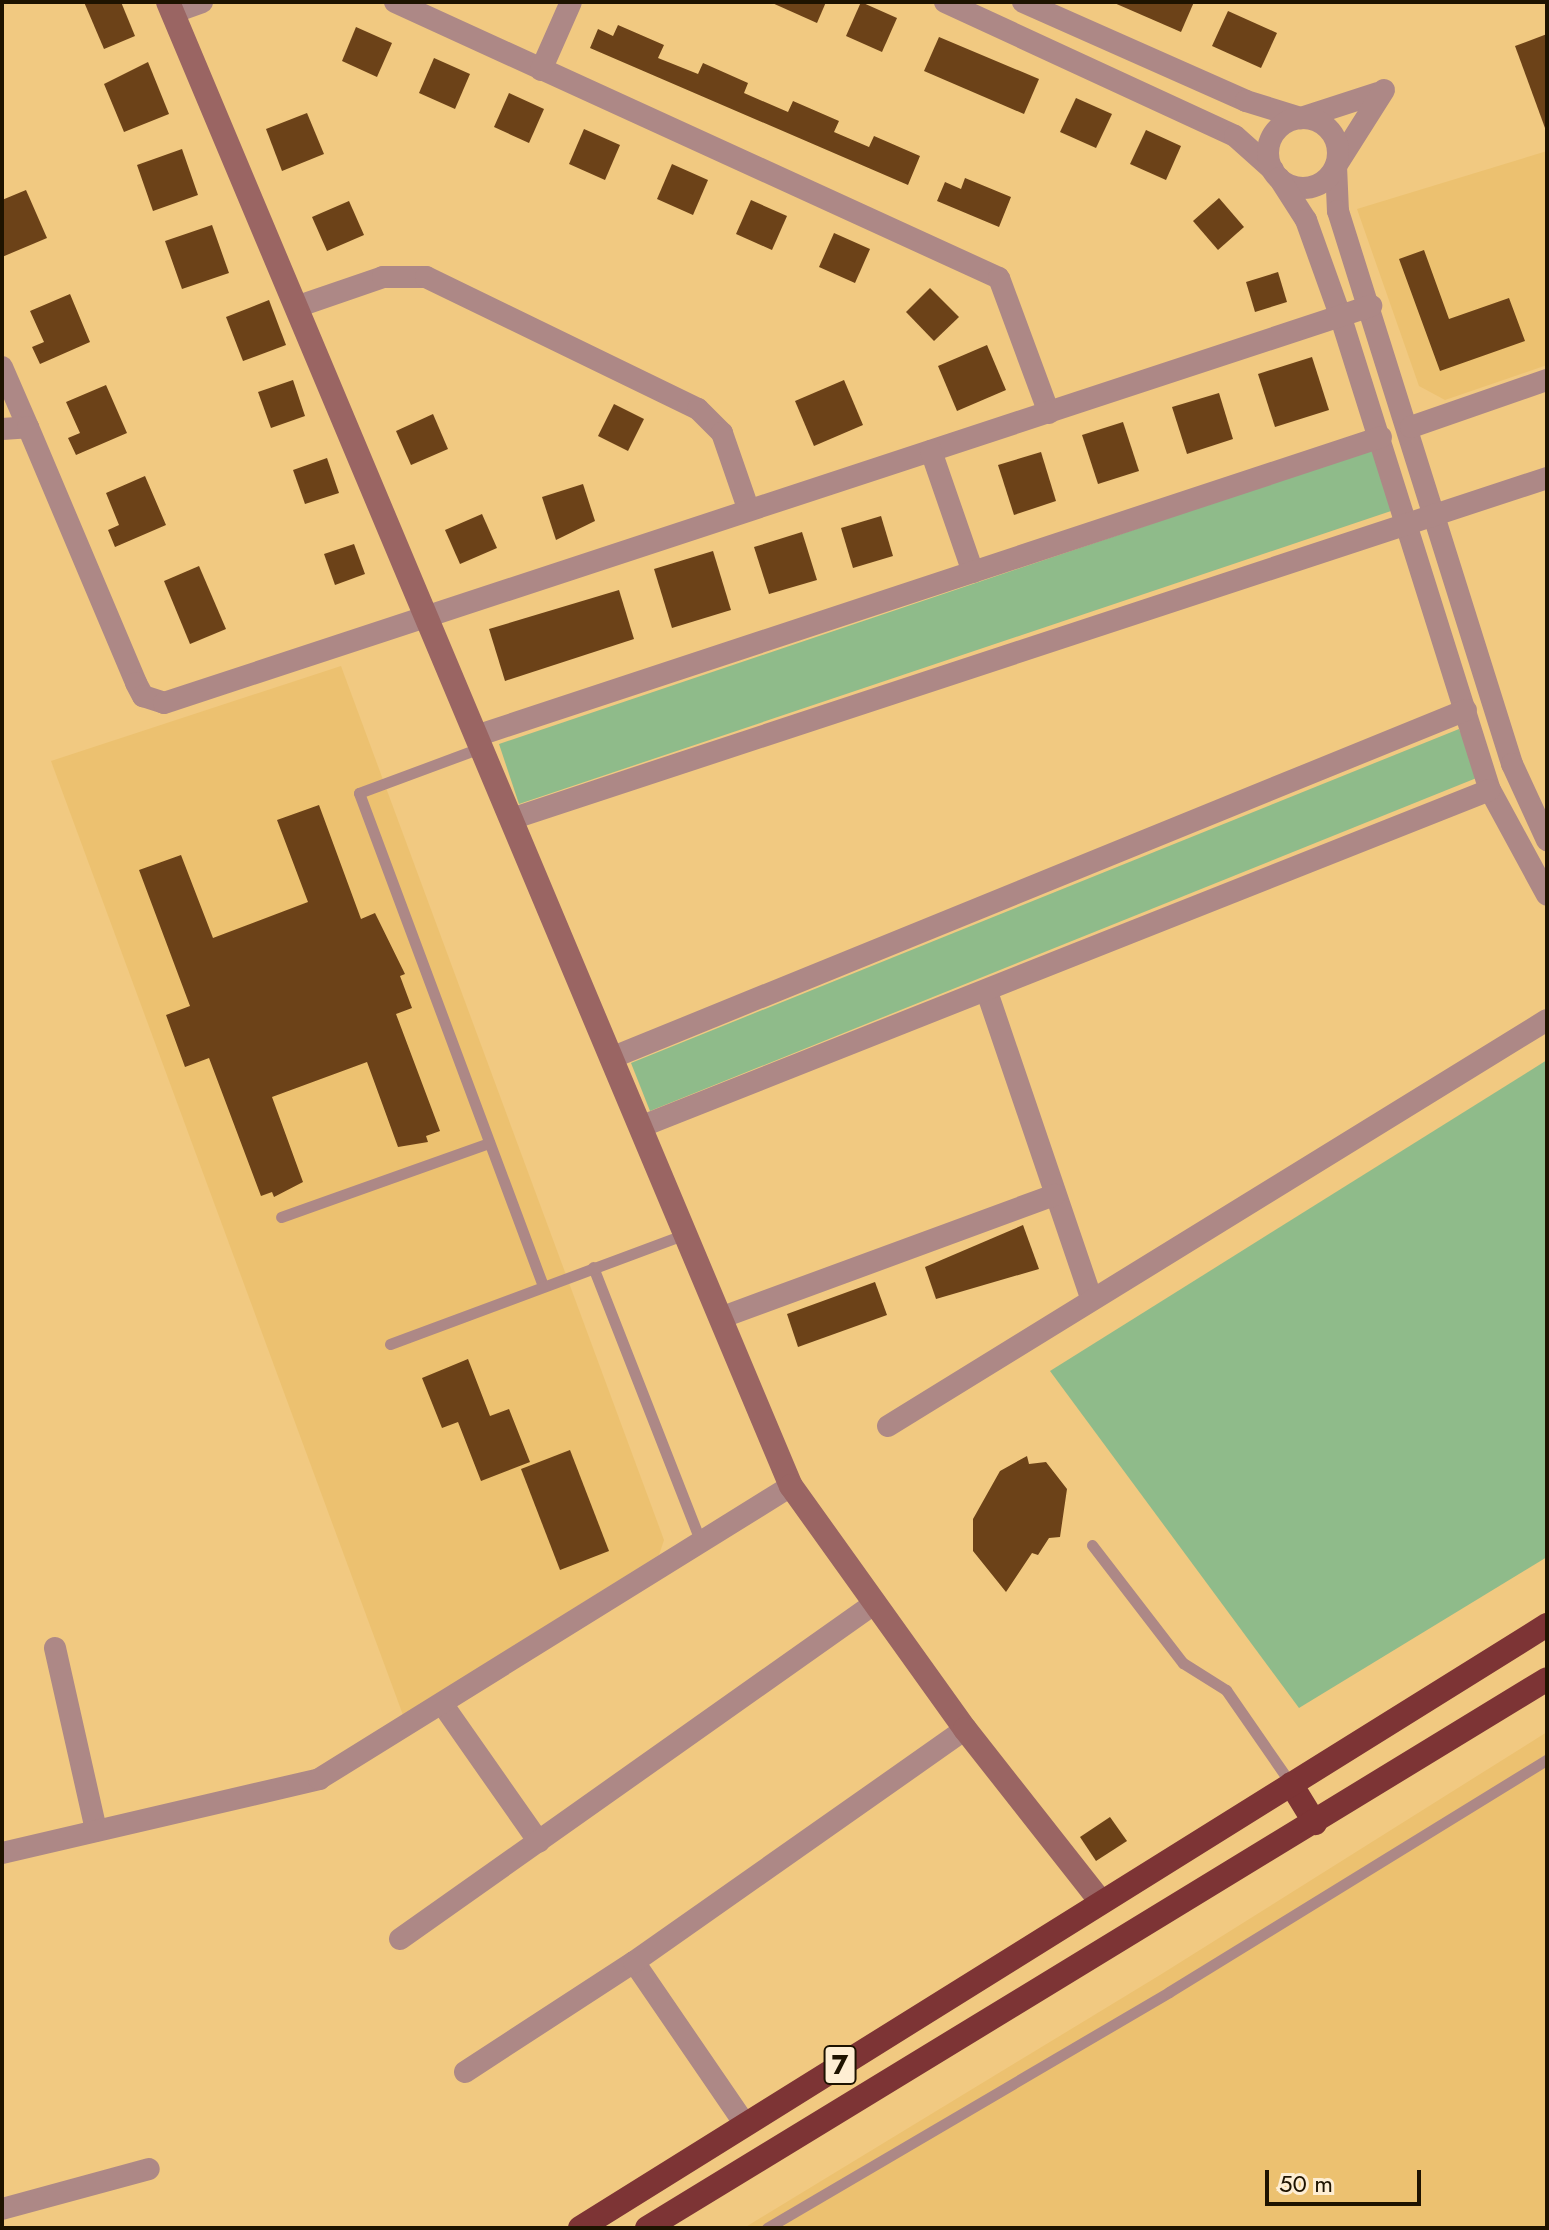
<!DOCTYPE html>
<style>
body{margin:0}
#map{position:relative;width:1549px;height:2230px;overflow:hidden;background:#f1c981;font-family:Jost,sans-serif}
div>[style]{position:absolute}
.built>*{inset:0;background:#ecc170}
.green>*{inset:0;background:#8fbb8a}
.building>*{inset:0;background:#6c4218}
.lane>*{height:11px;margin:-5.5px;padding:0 5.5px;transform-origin:5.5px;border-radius:5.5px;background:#ad8886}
.street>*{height:22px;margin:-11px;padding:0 11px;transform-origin:11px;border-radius:11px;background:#ad8886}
.street>.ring{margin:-11px;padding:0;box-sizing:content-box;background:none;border:22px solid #ad8886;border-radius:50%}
.secondary>*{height:24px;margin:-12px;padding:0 12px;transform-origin:12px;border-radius:12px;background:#9a6563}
.highway>*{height:24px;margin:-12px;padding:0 12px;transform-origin:12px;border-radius:12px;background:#7d3435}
span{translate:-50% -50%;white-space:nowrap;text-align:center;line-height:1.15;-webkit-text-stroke:8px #feeed3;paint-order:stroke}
.shield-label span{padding:2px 6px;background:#feeed3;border:2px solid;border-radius:6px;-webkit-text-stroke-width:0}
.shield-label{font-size:28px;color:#1e1300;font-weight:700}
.frame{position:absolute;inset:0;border:4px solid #1e1300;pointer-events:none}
.scale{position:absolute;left:1265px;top:2170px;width:156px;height:36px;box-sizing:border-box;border:4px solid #1e1300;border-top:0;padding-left:10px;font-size:24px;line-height:28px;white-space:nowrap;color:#1e1300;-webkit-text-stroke:6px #feeed3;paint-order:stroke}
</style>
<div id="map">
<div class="built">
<i style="clip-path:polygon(1547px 151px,1547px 365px,1445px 400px,1419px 386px,1357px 209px)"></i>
<i style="clip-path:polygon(341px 666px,664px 1540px,659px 1555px,403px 1715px,51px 761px)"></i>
<i style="clip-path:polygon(1547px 1732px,1547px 2228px,744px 2228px,1160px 1975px)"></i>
</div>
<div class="green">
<i style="clip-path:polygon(1373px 449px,1394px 510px,519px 804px,499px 744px)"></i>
<i style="clip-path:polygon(1459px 729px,1479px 777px,650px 1111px,631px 1063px)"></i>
<i style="clip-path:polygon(1547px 1060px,1547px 1557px,1299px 1708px,1050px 1371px)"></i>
</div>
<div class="building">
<i style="clip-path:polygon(84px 2px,121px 2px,135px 36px,104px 49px)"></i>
<i style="clip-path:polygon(770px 2px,826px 2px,817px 23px)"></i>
<i style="clip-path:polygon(861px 2px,897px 18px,882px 52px,846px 36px)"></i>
<i style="clip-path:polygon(1112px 2px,1194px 2px,1181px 32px)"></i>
<i style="clip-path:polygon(1228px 11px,1277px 33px,1261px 68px,1212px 46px)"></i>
<i style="clip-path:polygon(618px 25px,664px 45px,658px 58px,698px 74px,703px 63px,748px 83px,744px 93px,788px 112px,793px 101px,839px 121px,834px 132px,869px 147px,874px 136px,920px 156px,908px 185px,590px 48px,598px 29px,613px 36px)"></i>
<i style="clip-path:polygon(356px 27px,392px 43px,377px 77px,342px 61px)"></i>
<i style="clip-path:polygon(1547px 34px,1547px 128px,1545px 128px,1515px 46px)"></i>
<i style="clip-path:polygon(939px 37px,1039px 79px,1024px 114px,924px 71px)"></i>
<i style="clip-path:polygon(434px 58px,470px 74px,455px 109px,419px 93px)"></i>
<i style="clip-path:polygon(148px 62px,169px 114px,124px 132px,104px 84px)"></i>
<i style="clip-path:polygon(509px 93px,544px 109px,529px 143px,494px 127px)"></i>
<i style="clip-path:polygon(1076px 98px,1112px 114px,1096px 148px,1060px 132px)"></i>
<i style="clip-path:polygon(307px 113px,324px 154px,282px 171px,266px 129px)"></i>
<i style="clip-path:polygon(584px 129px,620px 145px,605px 180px,569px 164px)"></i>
<i style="clip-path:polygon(1146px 130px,1181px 146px,1166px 180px,1130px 164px)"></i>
<i style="clip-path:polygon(182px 149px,198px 195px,153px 211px,137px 165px)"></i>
<i style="clip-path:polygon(672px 164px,708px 180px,693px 215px,657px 199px)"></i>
<i style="clip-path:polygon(965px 178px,1011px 197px,999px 227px,937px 201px,945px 182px,961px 189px)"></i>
<i style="clip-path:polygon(26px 190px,47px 238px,2px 257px,2px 200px)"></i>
<i style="clip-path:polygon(1219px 198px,1244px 227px,1218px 250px,1193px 221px)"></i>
<i style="clip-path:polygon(751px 200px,787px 216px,772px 250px,736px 234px)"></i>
<i style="clip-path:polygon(349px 201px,364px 235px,327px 251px,312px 217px)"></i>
<i style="clip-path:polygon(212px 225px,229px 273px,182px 289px,165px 241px)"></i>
<i style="clip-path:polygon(834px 233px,870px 249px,855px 283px,819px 267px)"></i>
<i style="clip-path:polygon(1424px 250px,1449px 319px,1509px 298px,1525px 341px,1440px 371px,1399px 259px)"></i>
<i style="clip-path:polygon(1278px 272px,1287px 302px,1255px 312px,1246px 282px)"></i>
<i style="clip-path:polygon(930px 288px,959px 317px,934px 341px,906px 312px)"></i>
<i style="clip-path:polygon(70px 294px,90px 342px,40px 364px,32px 347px,44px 342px,30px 311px)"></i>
<i style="clip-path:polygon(269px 300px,286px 345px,243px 361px,226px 317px)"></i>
<i style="clip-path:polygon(987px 345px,1006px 390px,957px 411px,938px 366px)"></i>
<i style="clip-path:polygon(1312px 357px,1329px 410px,1275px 427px,1258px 374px)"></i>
<i style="clip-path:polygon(293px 380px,305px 416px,271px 428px,258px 392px)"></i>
<i style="clip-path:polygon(844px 380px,863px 425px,814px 446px,795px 401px)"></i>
<i style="clip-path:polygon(106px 385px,127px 433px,76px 455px,68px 438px,80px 433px,66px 402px)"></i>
<i style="clip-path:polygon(1219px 393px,1233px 439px,1187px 454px,1172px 407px)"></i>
<i style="clip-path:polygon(614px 404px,644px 419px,628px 451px,598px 436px)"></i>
<i style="clip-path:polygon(433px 414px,448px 449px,411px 465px,396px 431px)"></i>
<i style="clip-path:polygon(1123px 422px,1139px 471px,1098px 484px,1082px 435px)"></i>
<i style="clip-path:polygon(1041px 452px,1056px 501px,1014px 515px,998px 465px)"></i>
<i style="clip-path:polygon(327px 458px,339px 493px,305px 504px,293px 470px)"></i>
<i style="clip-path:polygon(145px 476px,166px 525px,115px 547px,108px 530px,119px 525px,106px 493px)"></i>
<i style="clip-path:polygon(583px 484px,595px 521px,556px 540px,542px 497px)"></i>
<i style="clip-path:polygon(482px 514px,497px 548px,460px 564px,445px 530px)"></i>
<i style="clip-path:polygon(881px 516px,893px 556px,853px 568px,841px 528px)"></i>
<i style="clip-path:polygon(802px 532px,817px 580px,769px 594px,754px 547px)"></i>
<i style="clip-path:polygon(354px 544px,365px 574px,335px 585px,324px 554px)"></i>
<i style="clip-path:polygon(713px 551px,731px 610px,672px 628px,654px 569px)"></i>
<i style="clip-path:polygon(199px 566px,226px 629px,190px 644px,164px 581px)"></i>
<i style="clip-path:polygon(619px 590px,634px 639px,505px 681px,489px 629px)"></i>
<i style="clip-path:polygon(319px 805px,361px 919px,375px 913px,405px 974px,400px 976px,412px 1008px,396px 1014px,440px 1131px,426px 1136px,428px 1142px,398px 1147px,367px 1062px,272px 1097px,303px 1182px,274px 1197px,272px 1192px,261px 1196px,209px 1058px,185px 1067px,166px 1015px,190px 1006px,139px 870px,181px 855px,213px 938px,308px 902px,277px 820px)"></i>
<i style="clip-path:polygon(1023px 1225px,1039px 1269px,936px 1299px,925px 1267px)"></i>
<i style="clip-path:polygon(875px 1282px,887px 1315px,798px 1347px,787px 1314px)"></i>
<i style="clip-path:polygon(468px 1359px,490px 1416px,509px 1409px,530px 1462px,481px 1481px,458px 1422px,442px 1428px,422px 1378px)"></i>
<i style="clip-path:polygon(570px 1450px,609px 1551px,560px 1570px,521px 1469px)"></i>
<i style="clip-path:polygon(1027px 1456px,1029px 1464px,1046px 1462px,1067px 1489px,1060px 1537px,1049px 1538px,1038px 1555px,1032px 1553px,1006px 1592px,973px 1551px,973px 1519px,1000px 1471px)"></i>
<i style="clip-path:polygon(1110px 1817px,1127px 1841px,1096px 1861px,1080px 1837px)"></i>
</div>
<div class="lane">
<i style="left:480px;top:748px;width:129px;rotate:159.6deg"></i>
<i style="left:359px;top:793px;width:526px;rotate:69.53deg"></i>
<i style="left:281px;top:1217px;width:221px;rotate:-19.6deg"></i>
<i style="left:593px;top:1267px;width:295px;rotate:68.6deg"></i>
<i style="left:390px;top:1344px;width:315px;rotate:-20.4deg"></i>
<i style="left:1092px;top:1545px;width:149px;rotate:52.4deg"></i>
<i style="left:1183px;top:1663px;width:51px;rotate:32.1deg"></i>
<i style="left:1226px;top:1690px;width:114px;rotate:55.3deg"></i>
<i style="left:767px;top:2228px;width:466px;rotate:-30.4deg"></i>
<i style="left:1169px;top:1992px;width:444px;rotate:-31.6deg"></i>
</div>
<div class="street">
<i style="left:395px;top:2px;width:664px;rotate:24.56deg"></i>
<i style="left:999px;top:278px;width:144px;rotate:69.7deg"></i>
<i style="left:945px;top:2px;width:319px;rotate:24.8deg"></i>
<i style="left:1235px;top:136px;width:51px;rotate:41.8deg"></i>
<i style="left:1023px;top:2px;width:244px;rotate:23.9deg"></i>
<i style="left:1246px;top:101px;width:58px;rotate:17.2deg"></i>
<i style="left:1301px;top:118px;width:81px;rotate:-18deg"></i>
<i style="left:172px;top:13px;width:32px;rotate:-20deg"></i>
<i style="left:541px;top:70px;width:74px;rotate:-66.2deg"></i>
<i style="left:1384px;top:90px;width:90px;rotate:122.3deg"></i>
<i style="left:1336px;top:166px;width:45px;rotate:87.5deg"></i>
<i style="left:1338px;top:211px;width:580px;rotate:72.53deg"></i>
<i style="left:1512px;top:764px;width:84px;rotate:65.3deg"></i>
<i class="ring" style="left:1268px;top:118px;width:48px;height:48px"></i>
<i style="left:1279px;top:178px;width:50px;rotate:57.3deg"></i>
<i style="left:1306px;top:220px;width:104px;rotate:70.3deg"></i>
<i style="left:1341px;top:318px;width:495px;rotate:72.5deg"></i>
<i style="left:1490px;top:790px;width:119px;rotate:61.5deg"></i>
<i style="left:296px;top:307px;width:92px;rotate:-19deg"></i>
<i style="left:383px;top:277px;width:43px"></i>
<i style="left:426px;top:277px;width:302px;rotate:25.9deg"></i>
<i style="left:698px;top:409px;width:34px;rotate:45deg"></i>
<i style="left:722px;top:433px;width:79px;rotate:70.9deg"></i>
<i style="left:2px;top:367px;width:65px;rotate:66.6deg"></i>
<i style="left:1411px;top:427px;width:144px;rotate:-19.1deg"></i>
<i style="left:2px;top:429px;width:26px;rotate:-4deg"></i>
<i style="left:28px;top:427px;width:278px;rotate:67.1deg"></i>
<i style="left:136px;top:683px;width:15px;rotate:62deg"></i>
<i style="left:143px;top:696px;width:22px;rotate:18deg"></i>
<i style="left:164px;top:703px;width:1271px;rotate:-18.21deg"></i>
<i style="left:931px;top:451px;width:128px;rotate:70.9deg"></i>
<i style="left:476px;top:736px;width:953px;rotate:-18.28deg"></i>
<i style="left:511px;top:819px;width:1091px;rotate:-18.22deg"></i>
<i style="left:987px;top:992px;width:325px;rotate:71.2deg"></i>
<i style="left:611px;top:1058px;width:923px;rotate:-22.15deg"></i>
<i style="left:640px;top:1127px;width:914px;rotate:-21.63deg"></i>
<i style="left:720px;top:1318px;width:357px;rotate:-20.2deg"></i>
<i style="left:888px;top:1426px;width:774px;rotate:-31.64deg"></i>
<i style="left:55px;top:1648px;width:187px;rotate:77.3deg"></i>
<i style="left:443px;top:1705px;width:167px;rotate:55deg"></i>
<i style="left:2px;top:1853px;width:326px;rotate:-13.1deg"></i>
<i style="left:319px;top:1779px;width:556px;rotate:-31.83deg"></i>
<i style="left:400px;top:1939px;width:582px;rotate:-35.27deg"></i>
<i style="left:634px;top:1962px;width:196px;rotate:55.6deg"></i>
<i style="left:465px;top:2072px;width:202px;rotate:-33.1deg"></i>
<i style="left:634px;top:1962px;width:405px;rotate:-35.1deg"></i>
<i style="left:2px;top:2209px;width:152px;rotate:-15.2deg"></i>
</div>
<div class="secondary">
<i style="left:168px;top:2px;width:1609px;rotate:67.23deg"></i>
<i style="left:791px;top:1486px;width:299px;rotate:54.4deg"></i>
<i style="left:965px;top:1729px;width:220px;rotate:51.8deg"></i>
</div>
<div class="highway">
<i style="left:1291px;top:1784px;width:46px;rotate:58.4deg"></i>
<i style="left:580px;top:2228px;width:1140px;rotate:-31.95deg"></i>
<i style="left:647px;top:2228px;width:1054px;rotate:-31.38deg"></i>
</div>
<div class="shield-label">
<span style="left:840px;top:2065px">7</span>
</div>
<div class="frame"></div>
<div class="scale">50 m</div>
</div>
